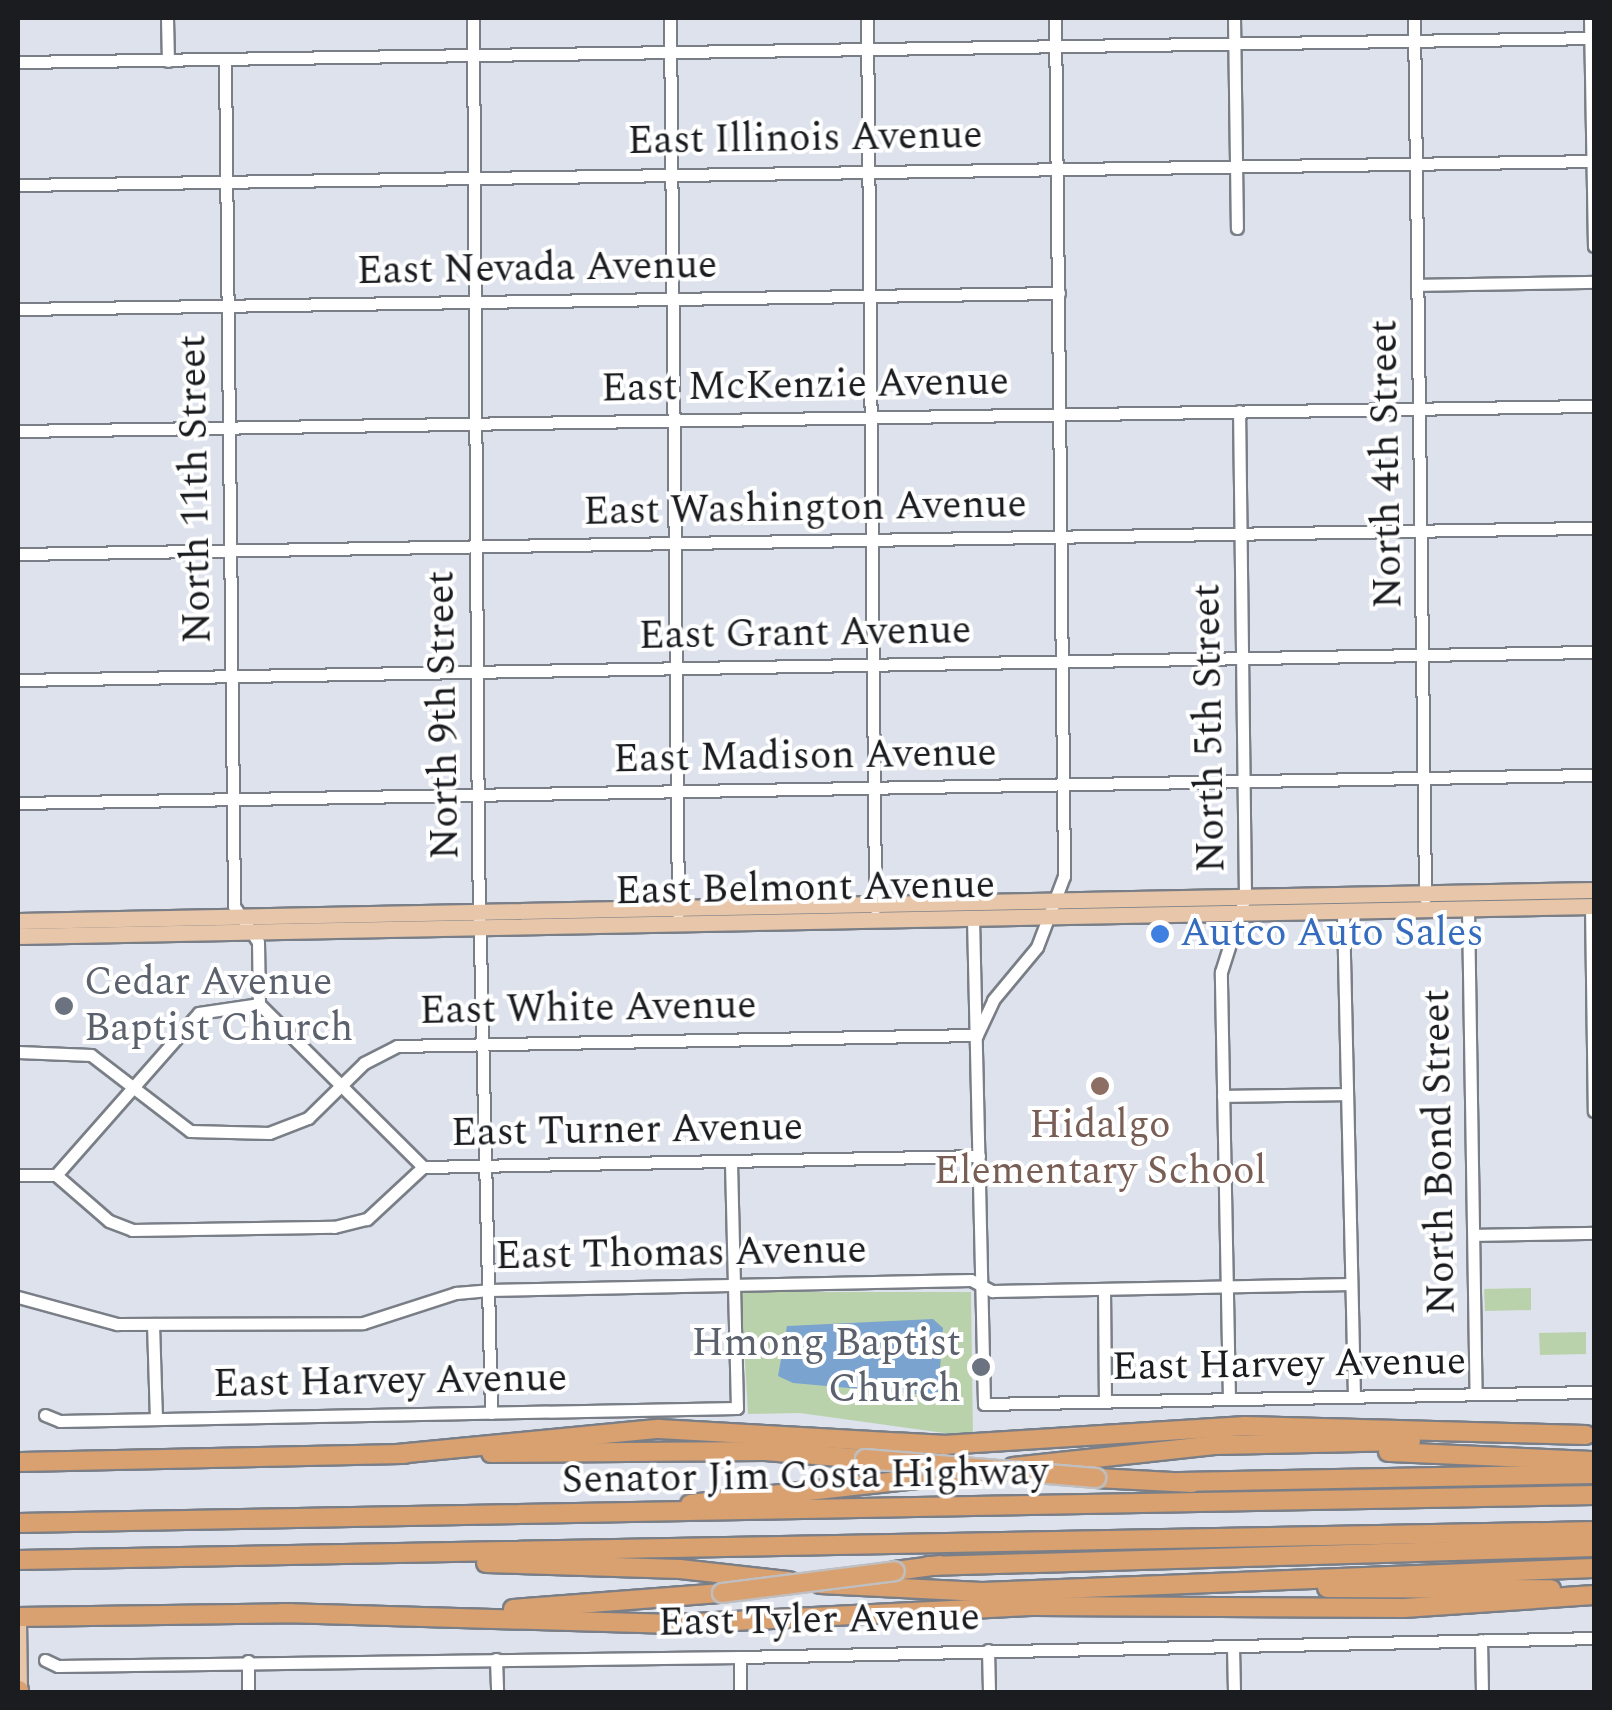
<!DOCTYPE html>
<style>
body{margin:0}
#map{position:relative;width:1612px;height:1710px;overflow:hidden;background:#dde2ec;font-family:Spectral,serif}
div>[style]{position:absolute}
.green>*{inset:0;background:#bad2ac}
.water>*{inset:0;background:#7aa4cf}
.roads{filter:drop-shadow(2px 0 #7a7f87) drop-shadow(-2px 0 #7a7f87) drop-shadow(0 2px #7a7f87) drop-shadow(0 -2px #7a7f87)}
.minor>*{height:11px;margin:-5.5px;padding:0 5.5px;transform-origin:5.5px;border-radius:5.5px;background:#fff}
.major>*{height:15px;margin:-7.5px;padding:0 7.5px;transform-origin:7.5px;border-radius:7.5px;background:#e8c6a9}
.highway>*{height:18px;margin:-9px;padding:0 9px;transform-origin:9px;border-radius:9px;background:#d9a070}
.bridges{filter:drop-shadow(2px 0 #bfbfc1) drop-shadow(-2px 0 #bfbfc1) drop-shadow(0 2px #bfbfc1) drop-shadow(0 -2px #bfbfc1)}
.highway-bridge>*{height:18px;margin:-9px;padding:0 9px;transform-origin:9px;border-radius:9px;background:#d9a070}
.dots>*{width:28px;height:28px;translate:-50% -50%;box-sizing:border-box;border:5px solid #fff;border-radius:50%}
span{translate:-50% -50%;white-space:nowrap;text-align:center;line-height:1.15;-webkit-text-stroke:8px #fff;paint-order:stroke}
.street-label{font-size:40px;color:#1a1c20}
.shop-label{font-size:40px;color:#366cbe}
.left{translate:0 -50%;text-align:left}
.worship-label{font-size:40px;color:#5b616d}
.right{translate:-100% -50%;text-align:right}
.education-label{font-size:40px;color:#785e54}
.frame{position:absolute;inset:0;border:20px solid #1a1c20;pointer-events:none}
</style>
<div id="map">
<div class="green">
<i style="clip-path:polygon(1531px 1288px,1531px 1310px,1485px 1311px,1484px 1289px)"></i>
<i style="clip-path:polygon(741px 1292px,971px 1292px,973px 1437px,800px 1413px,748px 1414px)"></i>
<i style="clip-path:polygon(1586px 1332px,1586px 1354px,1540px 1355px,1539px 1333px)"></i>
</div>
<div class="water">
<i style="clip-path:polygon(933px 1319px,943px 1328px,938px 1396px,793px 1383px,778px 1376px,787px 1326px)"></i>
</div>
<div class="roads">
<div class="minor">
<i style="left:167px;top:18px;width:43px;rotate:88.7deg"></i>
<i style="left:473px;top:18px;width:839px;rotate:89.66deg"></i>
<i style="left:478px;top:857px;width:556px;rotate:88.66deg"></i>
<i style="left:670px;top:18px;width:895px;rotate:89.49deg"></i>
<i style="left:867px;top:18px;width:890px;rotate:89.48deg"></i>
<i style="left:1234px;top:18px;width:210px;rotate:89.2deg"></i>
<i style="left:1414px;top:18px;width:880px;rotate:89.28deg"></i>
<i style="left:1590px;top:18px;width:228px;rotate:89deg"></i>
<i style="left:225px;top:60px;width:846px;rotate:89.39deg"></i>
<i style="left:234px;top:906px;width:43px;rotate:56.3deg"></i>
<i style="left:258px;top:942px;width:62px;rotate:89.1deg"></i>
<i style="left:18px;top:62px;width:1576px;rotate:-0.87deg"></i>
<i style="left:18px;top:185px;width:1576px;rotate:-0.87deg"></i>
<i style="left:1417px;top:285px;width:177px;rotate:-1deg"></i>
<i style="left:18px;top:309px;width:1041px;rotate:-0.88deg"></i>
<i style="left:18px;top:431px;width:1576px;rotate:-0.91deg"></i>
<i style="left:18px;top:554px;width:1576px;rotate:-0.95deg"></i>
<i style="left:18px;top:680px;width:1576px;rotate:-1.02deg"></i>
<i style="left:18px;top:803px;width:1576px;rotate:-1.02deg"></i>
<i style="left:1591px;top:906px;width:205px;rotate:89.2deg"></i>
<i style="left:1468px;top:909px;width:485px;rotate:89.1deg"></i>
<i style="left:1343px;top:912px;width:485px;rotate:88.7deg"></i>
<i style="left:973px;top:918px;width:486px;rotate:88.7deg"></i>
<i style="left:984px;top:1404px;width:610px;rotate:-1.13deg"></i>
<i style="left:259px;top:1004px;width:231px;rotate:44.8deg"></i>
<i style="left:18px;top:1052px;width:73px;rotate:2.4deg"></i>
<i style="left:91px;top:1055px;width:125px;rotate:37.5deg"></i>
<i style="left:190px;top:1131px;width:79px;rotate:1.5deg"></i>
<i style="left:269px;top:1133px;width:42px;rotate:-21deg"></i>
<i style="left:308px;top:1118px;width:78px;rotate:-44.5deg"></i>
<i style="left:364px;top:1063px;width:37px;rotate:-27deg"></i>
<i style="left:397px;top:1046px;width:580px;rotate:-1.09deg"></i>
<i style="left:977px;top:1035px;width:38px;rotate:-65deg"></i>
<i style="left:993px;top:1000px;width:69px;rotate:-50.3deg"></i>
<i style="left:1037px;top:947px;width:76px;rotate:-69.2deg"></i>
<i style="left:1064px;top:876px;width:858px;rotate:-90.6deg"></i>
<i style="left:1223px;top:1096px;width:124px;rotate:-0.9deg"></i>
<i style="left:18px;top:1175px;width:38px"></i>
<i style="left:56px;top:1175px;width:70px;rotate:41deg"></i>
<i style="left:109px;top:1221px;width:25px;rotate:21deg"></i>
<i style="left:132px;top:1230px;width:202px;rotate:-0.9deg"></i>
<i style="left:334px;top:1227px;width:34px;rotate:-14deg"></i>
<i style="left:367px;top:1219px;width:76px;rotate:-42.9deg"></i>
<i style="left:423px;top:1167px;width:556px;rotate:-1.13deg"></i>
<i style="left:56px;top:1175px;width:216px;rotate:-48.6deg"></i>
<i style="left:199px;top:1013px;width:61px;rotate:-8.5deg"></i>
<i style="left:1474px;top:1235px;width:120px;rotate:-1deg"></i>
<i style="left:1104px;top:1289px;width:112px;rotate:89.5deg"></i>
<i style="left:18px;top:1297px;width:103px;rotate:15.3deg"></i>
<i style="left:117px;top:1324px;width:246px;rotate:-0.2deg"></i>
<i style="left:363px;top:1323px;width:98px;rotate:-17.9deg"></i>
<i style="left:456px;top:1293px;width:33px;rotate:-5deg"></i>
<i style="left:489px;top:1290px;width:482px;rotate:-1.2deg"></i>
<i style="left:971px;top:1280px;width:24px;rotate:28deg"></i>
<i style="left:992px;top:1291px;width:359px;rotate:-1.1deg"></i>
<i style="left:153px;top:1324px;width:95px;rotate:88.2deg"></i>
<i style="left:1229px;top:1399px;width:427px;rotate:-91.1deg"></i>
<i style="left:1221px;top:972px;width:79px;rotate:-72.3deg"></i>
<i style="left:1245px;top:897px;width:486px;rotate:-90.7deg"></i>
<i style="left:45px;top:1415px;width:16px;rotate:22deg"></i>
<i style="left:60px;top:1421px;width:677px;rotate:-1.1deg"></i>
<i style="left:737px;top:1408px;width:246px;rotate:-91.4deg"></i>
<i style="left:1481px;top:1640px;width:52px;rotate:88.9deg"></i>
<i style="left:1233px;top:1647px;width:45px;rotate:88.7deg"></i>
<i style="left:988px;top:1650px;width:42px;rotate:88.6deg"></i>
<i style="left:740px;top:1657px;width:35px;rotate:90deg"></i>
<i style="left:496px;top:1659px;width:33px;rotate:88deg"></i>
<i style="left:45px;top:1660px;width:14px;rotate:25deg"></i>
<i style="left:58px;top:1666px;width:682px;rotate:-0.76deg"></i>
<i style="left:740px;top:1657px;width:854px;rotate:-1.27deg"></i>
<i style="left:248px;top:1661px;width:31px;rotate:90deg"></i>
</div>
<div class="major">
<i style="left:18px;top:921px;width:1576px;rotate:-1.13deg"></i>
<i style="left:18px;top:936px;width:1576px;rotate:-1.09deg"></i>
<i style="left:18px;top:1620px;width:72px;rotate:89.2deg"></i>
</div>
<div class="highway">
<i style="left:1388px;top:1452px;width:206px;rotate:2.5deg"></i>
<i style="left:491px;top:1453px;width:274px;rotate:-0.4deg"></i>
<i style="left:765px;top:1451px;width:100px;rotate:4.6deg"></i>
<i style="left:397px;top:1454px;width:263px;rotate:-5.5deg"></i>
<i style="left:659px;top:1429px;width:284px;rotate:3.2deg"></i>
<i style="left:943px;top:1445px;width:303px;rotate:-3.6deg"></i>
<i style="left:1245px;top:1426px;width:341px;rotate:1.5deg"></i>
<i style="left:18px;top:1462px;width:387px;rotate:-1.2deg"></i>
<i style="left:1013px;top:1467px;width:205px;rotate:-6.2deg"></i>
<i style="left:1217px;top:1445px;width:194px;rotate:-1.2deg"></i>
<i style="left:1096px;top:1478px;width:96px;rotate:3deg"></i>
<i style="left:1180px;top:1482px;width:414px;rotate:-1.1deg"></i>
<i style="left:690px;top:1504px;width:290px;rotate:-6.3deg"></i>
<i style="left:18px;top:1523px;width:1576px;rotate:-1.02deg"></i>
<i style="left:18px;top:1560px;width:1576px;rotate:-1.05deg"></i>
<i style="left:486px;top:1563px;width:194px;rotate:1.8deg"></i>
<i style="left:680px;top:1569px;width:110px;rotate:6.3deg"></i>
<i style="left:928px;top:1566px;width:666px;rotate:-1.63deg"></i>
<i style="left:895px;top:1571px;width:45px;rotate:-7.6deg"></i>
<i style="left:820px;top:1584px;width:162px;rotate:2.8deg"></i>
<i style="left:982px;top:1592px;width:612px;rotate:-2.25deg"></i>
<i style="left:1327px;top:1588px;width:224px;rotate:0.3deg"></i>
<i style="left:513px;top:1609px;width:210px;rotate:-4.4deg"></i>
<i style="left:282px;top:1613px;width:393px;rotate:1.6deg"></i>
<i style="left:675px;top:1624px;width:360px;rotate:-2.9deg"></i>
<i style="left:1035px;top:1606px;width:369px;rotate:0.3deg"></i>
<i style="left:1404px;top:1608px;width:190px;rotate:-3.9deg"></i>
<i style="left:18px;top:1617px;width:274px;rotate:-0.8deg"></i>
<i style="left:18px;top:1690px;width:1px"></i>
</div>
</div>
<div class="bridges">
<div class="highway-bridge">
<i style="left:865px;top:1459px;width:232px;rotate:4.7deg"></i>
<i style="left:722px;top:1593px;width:174px;rotate:-7.2deg"></i>
</div>
</div>
<div class="dots">
<i style="left:1160px;top:934px;background:#3f7fe0"></i>
<i style="left:64px;top:1006px;background:#6b7280"></i>
<i style="left:1100px;top:1086px;background:#8d6e63"></i>
<i style="left:981px;top:1367px;background:#6b7280"></i>
</div>
<div class="street-label">
<span style="left:805px;top:139px;rotate:-1deg">East Illinois Avenue</span>
<span style="left:537px;top:269px;rotate:-1deg">East Nevada Avenue</span>
<span style="left:805px;top:386px;rotate:-1deg">East McKenzie Avenue</span>
<span style="left:1387px;top:464px;rotate:-91deg">North 4th Street</span>
<span style="left:196px;top:489px;rotate:-91deg">North 11th Street</span>
<span style="left:805px;top:509px;rotate:-1deg">East Washington Avenue</span>
<span style="left:805px;top:634px;rotate:-1deg">East Grant Avenue</span>
<span style="left:444px;top:715px;rotate:-91deg">North 9th Street</span>
<span style="left:1210px;top:728px;rotate:-91deg">North 5th Street</span>
<span style="left:805px;top:757px;rotate:-1deg">East Madison Avenue</span>
<span style="left:805px;top:889px;rotate:-1deg">East Belmont Avenue</span>
<span style="left:588px;top:1009px;rotate:-1deg">East White Avenue</span>
<span style="left:627px;top:1131px;rotate:-1deg">East Turner Avenue</span>
<span style="left:1440px;top:1152px;rotate:-91deg">North Bond Street</span>
<span style="left:681px;top:1254px;rotate:-1deg">East Thomas Avenue</span>
<span style="left:1289px;top:1365px;rotate:-1deg">East Harvey Avenue</span>
<span style="left:390px;top:1382px;rotate:-1deg">East Harvey Avenue</span>
<span style="left:805px;top:1477px;rotate:-1deg">Senator Jim Costa Highway</span>
<span style="left:819px;top:1621px;rotate:-1deg">East Tyler Avenue</span>
</div>
<div class="shop-label">
<span class="left" style="left:1180px;top:934px">Autco Auto Sales</span>
</div>
<div class="worship-label">
<span class="left" style="left:84px;top:1006px">Cedar Avenue<br>Baptist Church</span>
<span class="right" style="left:961px;top:1367px">Hmong Baptist<br>Church</span>
</div>
<div class="education-label">
<span style="left:1100px;top:1149px">Hidalgo<br>Elementary School</span>
</div>
<div class="frame"></div>
</div>
